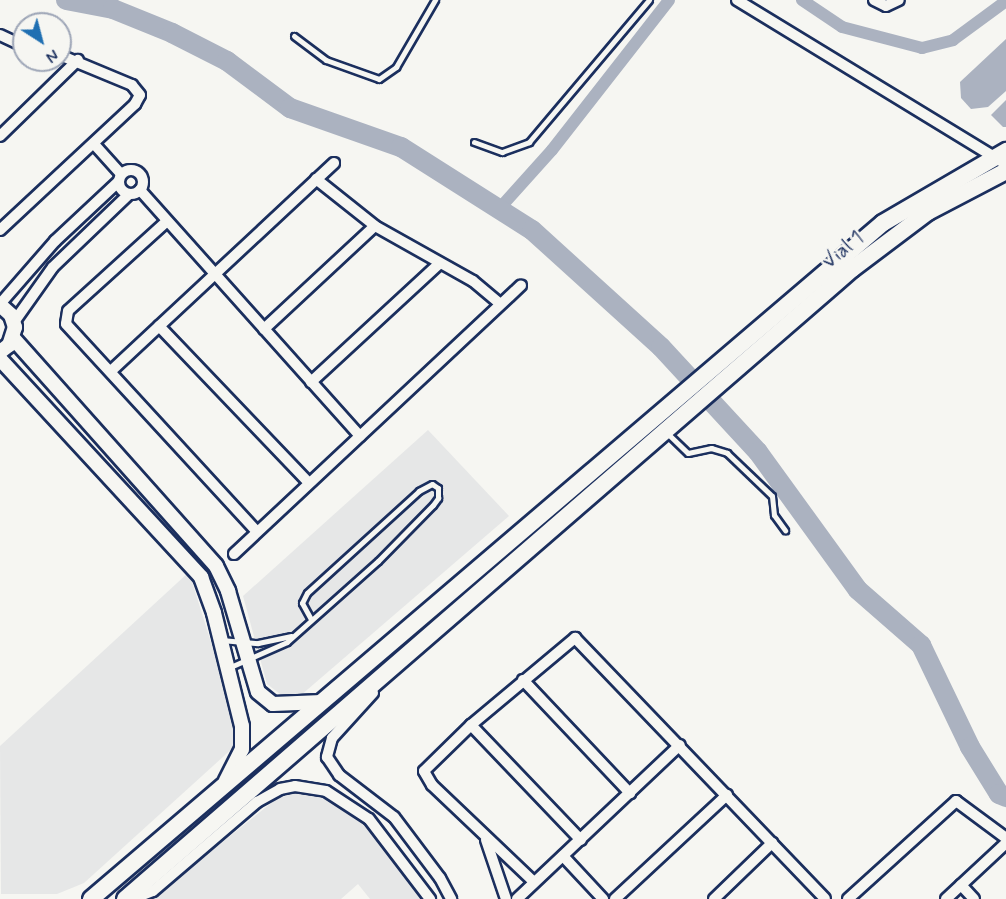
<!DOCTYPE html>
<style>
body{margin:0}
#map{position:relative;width:1006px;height:899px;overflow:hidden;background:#f6f6f2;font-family:Mynerve,sans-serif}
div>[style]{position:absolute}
.built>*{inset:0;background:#e6e7e7}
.water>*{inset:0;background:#abb2c0}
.canal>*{height:12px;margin:-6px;padding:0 6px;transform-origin:6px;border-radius:6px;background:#abb2c0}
.river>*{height:20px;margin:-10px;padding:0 10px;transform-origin:10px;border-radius:10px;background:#abb2c0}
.roads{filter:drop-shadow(2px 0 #1b2f5e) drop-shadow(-2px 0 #1b2f5e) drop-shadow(0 2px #1b2f5e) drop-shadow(0 -2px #1b2f5e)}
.service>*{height:5px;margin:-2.5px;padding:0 2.5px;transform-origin:2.5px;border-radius:2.5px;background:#f6f6f2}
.minor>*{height:10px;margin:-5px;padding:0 5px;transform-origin:5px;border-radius:5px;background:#f6f6f2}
.minor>.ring{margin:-5px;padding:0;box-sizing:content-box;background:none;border:10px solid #f6f6f2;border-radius:50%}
.tertiary>*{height:14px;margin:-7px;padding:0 7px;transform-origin:7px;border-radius:7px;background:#f6f6f2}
.primary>*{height:16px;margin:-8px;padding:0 8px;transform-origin:8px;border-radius:8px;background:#f6f6f2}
span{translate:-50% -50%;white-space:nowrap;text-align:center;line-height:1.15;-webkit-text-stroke:5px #f6f6f2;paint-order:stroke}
.street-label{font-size:20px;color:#1b2f5e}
.north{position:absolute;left:12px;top:12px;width:60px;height:60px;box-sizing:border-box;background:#f6f6f2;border:2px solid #9ea6b7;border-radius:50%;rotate:144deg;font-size:16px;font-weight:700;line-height:24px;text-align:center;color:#1b2f5e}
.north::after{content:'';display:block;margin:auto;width:21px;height:27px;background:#1f6fb2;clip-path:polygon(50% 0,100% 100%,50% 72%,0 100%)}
</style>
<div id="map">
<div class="built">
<i style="clip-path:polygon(428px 430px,509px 516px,300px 696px,280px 694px,267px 684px,243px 596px)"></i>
<i style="clip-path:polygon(189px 572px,238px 729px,235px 746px,84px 883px,57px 894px,1px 894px,0 746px)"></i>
<i style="clip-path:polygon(294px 793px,320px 797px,376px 832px,424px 896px,420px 899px,370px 899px,358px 884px,341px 899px,151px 899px,275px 800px)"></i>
</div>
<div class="water">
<i style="clip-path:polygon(1006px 39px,1006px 91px,988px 107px,971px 109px,961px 98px,960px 82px)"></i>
<i style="clip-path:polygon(1006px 100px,1006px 127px,1003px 127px,991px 115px)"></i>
</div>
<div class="canal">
<i style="left:802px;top:0;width:48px;rotate:34deg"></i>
<i style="left:842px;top:27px;width:83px;rotate:14.7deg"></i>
<i style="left:922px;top:48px;width:32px;rotate:-14deg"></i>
<i style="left:953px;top:40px;width:66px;rotate:-36.3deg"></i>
<i style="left:499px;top:209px;width:79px;rotate:-48.1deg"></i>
<i style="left:552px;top:150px;width:190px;rotate:-52deg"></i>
</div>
<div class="river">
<i style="left:66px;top:0;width:48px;rotate:10.8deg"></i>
<i style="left:113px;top:9px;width:64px;rotate:22.1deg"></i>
<i style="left:172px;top:33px;width:62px;rotate:27deg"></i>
<i style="left:227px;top:61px;width:79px;rotate:36.7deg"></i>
<i style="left:290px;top:108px;width:118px;rotate:19.4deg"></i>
<i style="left:401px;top:147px;width:155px;rotate:32.4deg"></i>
<i style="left:532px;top:230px;width:174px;rotate:42.2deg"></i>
<i style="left:661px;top:347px;width:143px;rotate:47.3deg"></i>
<i style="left:758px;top:452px;width:170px;rotate:54.1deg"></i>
<i style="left:858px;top:590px;width:84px;rotate:41.1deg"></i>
<i style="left:921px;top:645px;width:113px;rotate:64.3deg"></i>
<i style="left:970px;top:747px;width:55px;rotate:58.3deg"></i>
<i style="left:999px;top:794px;width:8px;rotate:23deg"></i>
</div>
<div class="roads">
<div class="service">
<i style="left:294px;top:36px;width:40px;rotate:37deg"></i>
<i style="left:326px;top:60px;width:56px;rotate:19.7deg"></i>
<i style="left:379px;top:79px;width:21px;rotate:-35deg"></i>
<i style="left:396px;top:67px;width:78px;rotate:-59.8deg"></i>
<i style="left:474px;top:142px;width:30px;rotate:20deg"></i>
<i style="left:502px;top:152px;width:29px;rotate:-20deg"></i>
<i style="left:529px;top:142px;width:186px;rotate:-49.8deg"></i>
<i style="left:666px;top:432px;width:30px;rotate:44deg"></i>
<i style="left:688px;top:453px;width:24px;rotate:-12deg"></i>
<i style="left:711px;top:448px;width:17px;rotate:17deg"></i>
<i style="left:727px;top:453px;width:62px;rotate:43.7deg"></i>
<i style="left:772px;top:496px;width:19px;rotate:84deg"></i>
<i style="left:774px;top:515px;width:19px;rotate:54deg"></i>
<i style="left:221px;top:640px;width:37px;rotate:5deg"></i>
<i style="left:258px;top:643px;width:34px;rotate:-12deg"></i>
<i style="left:228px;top:668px;width:64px;rotate:-23.8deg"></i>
<i style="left:287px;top:642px;width:122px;rotate:-41.7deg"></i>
<i style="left:378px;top:561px;width:78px;rotate:-45.5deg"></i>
<i style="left:433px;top:505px;width:9px;rotate:-54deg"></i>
<i style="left:438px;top:498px;width:10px;rotate:-90deg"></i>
<i style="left:438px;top:488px;width:7px;rotate:-146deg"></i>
<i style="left:432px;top:484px;width:15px;rotate:152deg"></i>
<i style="left:419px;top:491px;width:151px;rotate:137.7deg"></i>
<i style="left:307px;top:593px;width:11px;rotate:117deg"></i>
<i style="left:302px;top:603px;width:18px;rotate:61deg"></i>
</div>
<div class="minor">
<i style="left:737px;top:0;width:315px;rotate:31.4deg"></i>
<i style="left:874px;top:0;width:13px;rotate:27deg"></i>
<i style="left:886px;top:6px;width:14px;rotate:-25deg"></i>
<i style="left:0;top:35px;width:26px;rotate:25deg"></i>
<i style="left:0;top:136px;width:109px;rotate:-44.3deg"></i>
<i style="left:94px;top:144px;width:40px;rotate:48deg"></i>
<i class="ring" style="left:119px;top:170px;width:14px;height:14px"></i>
<i style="left:316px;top:179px;width:75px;rotate:38.5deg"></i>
<i style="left:375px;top:226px;width:112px;rotate:29.3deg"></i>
<i style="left:473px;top:281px;width:35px;rotate:40deg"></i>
<i style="left:140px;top:190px;width:330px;rotate:48.2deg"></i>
<i style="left:166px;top:222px;width:132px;rotate:137.8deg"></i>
<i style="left:68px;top:311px;width:13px;rotate:99deg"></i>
<i style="left:66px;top:324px;width:282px;rotate:47.4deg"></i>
<i style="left:0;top:230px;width:185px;rotate:-43deg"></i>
<i style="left:135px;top:104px;width:10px;rotate:-61deg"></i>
<i style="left:140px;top:95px;width:13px;rotate:-129deg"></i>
<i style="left:132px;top:85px;width:78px;rotate:-157.4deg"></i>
<i style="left:0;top:304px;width:84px;rotate:-48.9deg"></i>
<i style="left:55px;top:241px;width:86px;rotate:-43.1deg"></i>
<i style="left:14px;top:322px;width:67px;rotate:-54.7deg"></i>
<i style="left:53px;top:267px;width:105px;rotate:-43.8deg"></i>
<i style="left:159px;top:326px;width:217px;rotate:46.3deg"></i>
<i style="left:264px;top:329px;width:151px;rotate:-42.9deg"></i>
<i style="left:111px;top:371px;width:305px;rotate:-43deg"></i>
<i style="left:311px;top:382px;width:174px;rotate:-42.7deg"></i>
<i style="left:234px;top:554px;width:393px;rotate:-43.1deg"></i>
<i style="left:523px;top:680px;width:156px;rotate:46.6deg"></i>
<i style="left:373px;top:693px;width:61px;rotate:132.3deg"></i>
<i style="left:332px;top:738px;width:20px;rotate:105deg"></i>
<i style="left:327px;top:757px;width:22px;rotate:56deg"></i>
<i style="left:339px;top:775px;width:69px;rotate:37.4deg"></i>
<i style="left:394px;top:817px;width:76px;rotate:53deg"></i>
<i style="left:440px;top:878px;width:24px;rotate:62deg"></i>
<i style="left:471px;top:725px;width:159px;rotate:46.3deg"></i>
<i style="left:486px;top:840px;width:62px;rotate:71.3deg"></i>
<i style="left:563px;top:856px;width:59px;rotate:47.1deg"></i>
<i style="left:534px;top:882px;width:141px;rotate:-136.4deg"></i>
<i style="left:432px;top:785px;width:16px;rotate:-120deg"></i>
<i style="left:424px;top:771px;width:66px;rotate:-44.4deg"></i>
<i style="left:471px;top:725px;width:136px;rotate:-39.9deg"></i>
<i style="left:575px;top:638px;width:361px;rotate:46.2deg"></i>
<i style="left:961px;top:885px;width:19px;rotate:47deg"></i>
<i style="left:132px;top:899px;width:22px;rotate:-21deg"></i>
<i style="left:153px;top:891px;width:137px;rotate:-40.6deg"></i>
<i style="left:257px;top:802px;width:26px;rotate:-29deg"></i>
<i style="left:280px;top:789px;width:15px;rotate:-11deg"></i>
<i style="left:295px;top:786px;width:31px;rotate:9deg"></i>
<i style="left:326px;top:791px;width:51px;rotate:33.1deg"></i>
<i style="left:369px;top:819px;width:101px;rotate:52.7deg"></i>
<i style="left:517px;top:899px;width:224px;rotate:-43.4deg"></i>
<i style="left:615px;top:899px;width:153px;rotate:-42.9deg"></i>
<i style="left:714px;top:899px;width:81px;rotate:-44deg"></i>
<i style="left:848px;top:899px;width:146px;rotate:-42.2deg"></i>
<i style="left:956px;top:801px;width:62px;rotate:36.5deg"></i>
<i style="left:946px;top:899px;width:82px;rotate:-43deg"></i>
</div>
<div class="tertiary">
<i style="left:0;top:305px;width:15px;rotate:42deg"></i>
<i style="left:11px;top:315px;width:13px;rotate:72deg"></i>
<i style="left:15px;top:327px;width:19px;rotate:108deg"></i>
<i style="left:9px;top:345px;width:11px;rotate:142deg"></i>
<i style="left:13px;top:338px;width:305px;rotate:48.3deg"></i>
<i style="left:216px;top:566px;width:28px;rotate:64deg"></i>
<i style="left:228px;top:591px;width:105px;rotate:73.5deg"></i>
<i style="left:258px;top:692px;width:19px;rotate:39deg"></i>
<i style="left:273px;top:704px;width:49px;rotate:-2.3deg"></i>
<i style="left:0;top:359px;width:297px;rotate:47.3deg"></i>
<i style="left:201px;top:577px;width:38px;rotate:70deg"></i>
<i style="left:214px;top:613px;width:116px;rotate:76.1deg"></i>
<i style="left:242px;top:726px;width:23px;rotate:90deg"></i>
<i style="left:242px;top:749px;width:36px;rotate:117deg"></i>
</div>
<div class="primary">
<i style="left:91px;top:899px;width:1041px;rotate:-40.48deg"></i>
<i style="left:883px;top:223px;width:143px;rotate:-30.3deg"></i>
<i style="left:125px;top:899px;width:962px;rotate:-40.91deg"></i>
<i style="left:852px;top:269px;width:95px;rotate:-36.9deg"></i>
<i style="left:928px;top:212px;width:88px;rotate:-27.7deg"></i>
</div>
</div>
<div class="street-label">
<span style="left:843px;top:250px;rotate:-40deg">Vial 1</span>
</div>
<div class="north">N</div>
</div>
